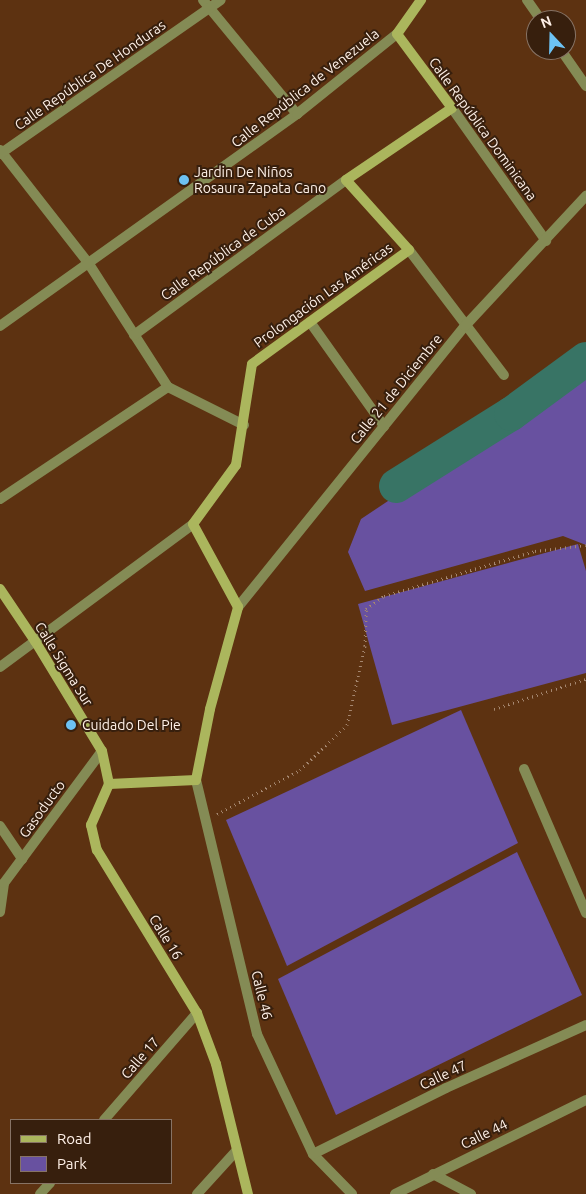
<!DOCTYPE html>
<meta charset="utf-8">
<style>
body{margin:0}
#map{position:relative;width:586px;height:1194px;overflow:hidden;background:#5d3211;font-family:Ubuntu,sans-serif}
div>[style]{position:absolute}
.green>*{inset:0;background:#6851a0}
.river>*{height:34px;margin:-17px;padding:0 17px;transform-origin:17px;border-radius:17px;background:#387465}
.path>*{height:3px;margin-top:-1.5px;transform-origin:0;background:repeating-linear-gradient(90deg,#a58770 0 1px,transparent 0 5px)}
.minor>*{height:10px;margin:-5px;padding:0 5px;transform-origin:5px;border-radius:5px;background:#848b55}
.secondary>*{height:10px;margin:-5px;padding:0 5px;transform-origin:5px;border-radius:5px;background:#abb65d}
.dots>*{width:14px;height:14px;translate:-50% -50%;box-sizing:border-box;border:2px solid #371f0d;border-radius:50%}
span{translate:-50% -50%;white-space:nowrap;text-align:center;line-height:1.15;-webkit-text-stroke:4px #371f0d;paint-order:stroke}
.street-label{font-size:14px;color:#fff1e8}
.poi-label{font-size:14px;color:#fff1e8}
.left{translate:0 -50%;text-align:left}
.legend{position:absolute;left:10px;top:1119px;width:162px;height:65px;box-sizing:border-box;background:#371f0d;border:1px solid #877365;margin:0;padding:6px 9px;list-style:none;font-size:15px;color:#fff1e8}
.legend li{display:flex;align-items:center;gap:10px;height:25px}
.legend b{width:25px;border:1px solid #877365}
.north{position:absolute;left:526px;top:10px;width:50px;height:50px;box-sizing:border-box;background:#371f0d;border:1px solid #877365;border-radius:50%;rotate:339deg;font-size:14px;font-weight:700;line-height:20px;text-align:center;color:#fff1e8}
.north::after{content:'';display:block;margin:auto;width:18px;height:22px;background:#6dc2f3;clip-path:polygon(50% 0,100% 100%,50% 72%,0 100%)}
</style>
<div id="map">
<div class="green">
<i style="clip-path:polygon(586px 375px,586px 545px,563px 536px,365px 591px,348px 552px,361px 519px,421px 479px,530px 416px)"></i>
<i style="clip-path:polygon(578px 544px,586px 571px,586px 673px,392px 725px,358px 604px)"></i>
<i style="clip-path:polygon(461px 710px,518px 843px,287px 966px,226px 820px)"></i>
<i style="clip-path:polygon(517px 852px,582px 995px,336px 1115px,278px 979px)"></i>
</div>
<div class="river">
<i style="left:396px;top:486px;width:136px;rotate:-32.1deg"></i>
<i style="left:511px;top:414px;width:93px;rotate:-36.3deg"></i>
</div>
<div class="path">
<i style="left:494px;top:709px;width:97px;rotate:-18.1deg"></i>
<i style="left:217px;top:814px;width:94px;rotate:-27.9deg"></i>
<i style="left:300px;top:770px;width:65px;rotate:-43.8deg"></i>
<i style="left:347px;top:725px;width:81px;rotate:-77.2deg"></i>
<i style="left:365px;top:646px;width:37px;rotate:-88deg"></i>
<i style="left:366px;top:609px;width:22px;rotate:-36deg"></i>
<i style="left:384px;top:596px;width:158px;rotate:-16.6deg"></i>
<i style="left:535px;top:551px;width:51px;rotate:-6.7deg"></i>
</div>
<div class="minor">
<i style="left:203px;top:0;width:148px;rotate:50.5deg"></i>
<i style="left:527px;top:0;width:24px;rotate:55deg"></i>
<i style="left:561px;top:50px;width:44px;rotate:55.2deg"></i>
<i style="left:452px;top:108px;width:163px;rotate:54.7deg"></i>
<i style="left:0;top:150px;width:145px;rotate:52deg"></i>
<i style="left:89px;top:264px;width:146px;rotate:57.3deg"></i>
<i style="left:168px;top:387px;width:85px;rotate:26.6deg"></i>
<i style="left:0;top:154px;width:269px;rotate:-34.9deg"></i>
<i style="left:409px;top:250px;width:157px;rotate:52.8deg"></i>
<i style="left:310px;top:322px;width:128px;rotate:54.6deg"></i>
<i style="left:0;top:326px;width:365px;rotate:-35.5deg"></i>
<i style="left:297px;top:114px;width:128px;rotate:-38.7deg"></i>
<i style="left:134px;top:335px;width:263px;rotate:-36.2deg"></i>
<i style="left:0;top:499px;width:202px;rotate:-33.7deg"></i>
<i style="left:238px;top:607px;width:361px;rotate:-51.1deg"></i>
<i style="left:465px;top:326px;width:178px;rotate:-47.1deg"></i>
<i style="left:0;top:667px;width:240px;rotate:-36.5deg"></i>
<i style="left:524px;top:769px;width:157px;rotate:66.7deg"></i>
<i style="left:196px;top:780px;width:261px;rotate:76.5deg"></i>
<i style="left:257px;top:1034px;width:132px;rotate:65deg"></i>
<i style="left:313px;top:1154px;width:56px;rotate:45.7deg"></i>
<i style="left:0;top:826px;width:40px;rotate:56deg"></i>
<i style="left:0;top:912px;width:29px;rotate:-82deg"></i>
<i style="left:4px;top:883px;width:164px;rotate:-53.4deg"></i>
<i style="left:104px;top:1120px;width:142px;rotate:-49deg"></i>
<i style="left:313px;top:1154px;width:148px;rotate:-26.4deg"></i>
<i style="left:446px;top:1088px;width:154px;rotate:-24.2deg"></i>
<i style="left:433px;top:1174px;width:43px;rotate:27.8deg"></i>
<i style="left:40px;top:1194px;width:15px;rotate:-48deg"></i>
<i style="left:197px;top:1194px;width:59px;rotate:-47.7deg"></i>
<i style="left:395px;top:1194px;width:213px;rotate:-26.2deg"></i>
</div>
<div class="secondary">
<i style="left:0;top:589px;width:63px;rotate:56.1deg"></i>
<i style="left:35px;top:641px;width:129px;rotate:58.7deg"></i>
<i style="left:102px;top:751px;width:34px;rotate:78deg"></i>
<i style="left:109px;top:784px;width:87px;rotate:-2.6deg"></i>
<i style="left:196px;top:780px;width:72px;rotate:-78.8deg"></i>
<i style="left:210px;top:709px;width:106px;rotate:-74.6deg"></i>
<i style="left:238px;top:607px;width:94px;rotate:-118.5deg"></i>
<i style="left:193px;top:524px;width:73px;rotate:-53.9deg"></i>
<i style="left:236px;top:465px;width:102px;rotate:-81deg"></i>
<i style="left:252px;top:364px;width:194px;rotate:-36deg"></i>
<i style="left:409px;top:250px;width:94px;rotate:-132deg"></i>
<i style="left:346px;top:180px;width:128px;rotate:-34.2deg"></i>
<i style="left:452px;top:108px;width:92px;rotate:-126.6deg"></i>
<i style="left:397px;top:34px;width:42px;rotate:-54.8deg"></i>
<i style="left:109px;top:784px;width:45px;rotate:113.7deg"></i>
<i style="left:91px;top:825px;width:26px;rotate:77deg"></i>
<i style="left:97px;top:850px;width:191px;rotate:58.5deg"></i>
<i style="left:197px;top:1013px;width:54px;rotate:69.6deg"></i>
<i style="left:216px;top:1064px;width:134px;rotate:76.2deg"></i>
</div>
<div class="dots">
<i style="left:184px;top:180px;background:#6dc2f3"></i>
<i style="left:71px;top:725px;background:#6dc2f3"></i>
</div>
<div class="street-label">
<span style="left:90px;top:75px;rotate:-35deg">Calle República De Honduras</span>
<span style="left:305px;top:88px;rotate:-38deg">Calle República de Venezuela</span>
<span style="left:483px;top:129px;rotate:54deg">Calle República Dominicana</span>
<span style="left:223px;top:253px;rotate:-36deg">Calle República de Cuba</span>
<span style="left:323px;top:295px;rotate:-36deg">Prolongación Las Américas</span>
<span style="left:396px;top:389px;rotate:-51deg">Calle 21 de Diciembre</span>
<span style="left:64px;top:664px;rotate:58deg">Calle Sigma Sur</span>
<span style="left:42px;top:809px;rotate:-54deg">Gasoducto</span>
<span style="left:166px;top:937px;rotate:58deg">Calle 16</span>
<span style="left:262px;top:995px;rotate:76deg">Calle 46</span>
<span style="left:140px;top:1058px;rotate:-49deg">Calle 17</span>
<span style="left:443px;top:1075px;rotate:-25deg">Calle 47</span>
<span style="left:484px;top:1134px;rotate:-26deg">Calle 44</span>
</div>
<div class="poi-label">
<span class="left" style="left:194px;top:180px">Jardin De Niños<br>Rosaura Zapata Cano</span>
<span class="left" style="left:82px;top:725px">Cuidado Del Pie</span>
</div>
<ul class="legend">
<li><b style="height:6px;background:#abb65d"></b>Road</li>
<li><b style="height:14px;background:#6851a0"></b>Park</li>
</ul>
<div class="north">N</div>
</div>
